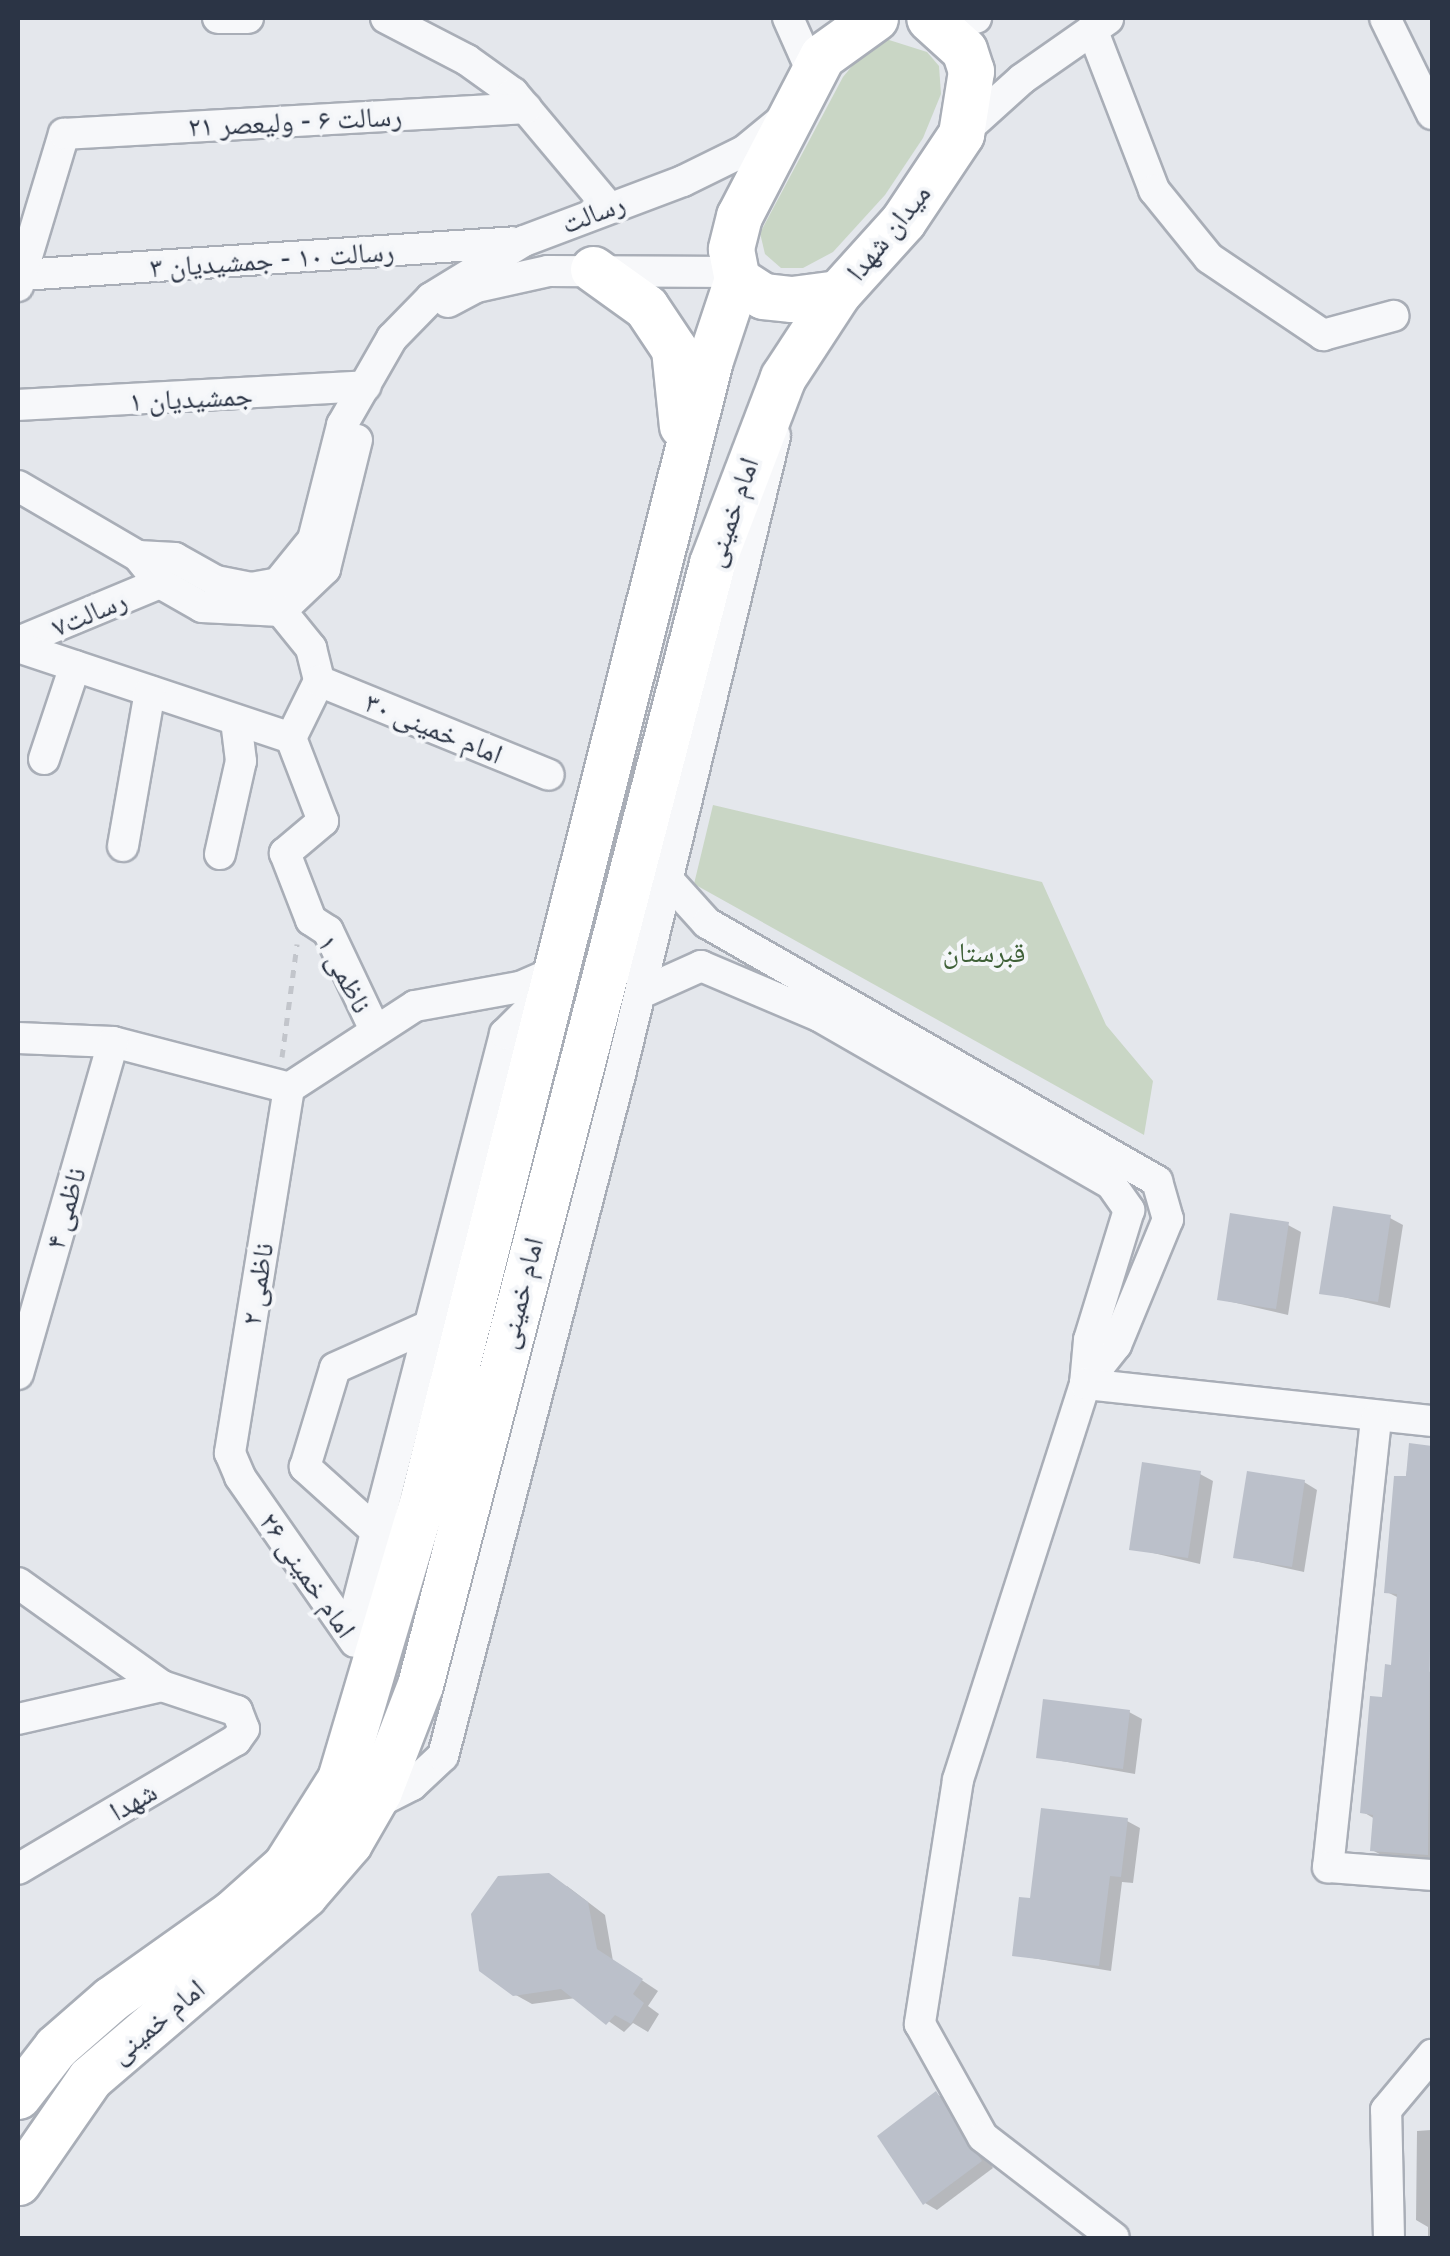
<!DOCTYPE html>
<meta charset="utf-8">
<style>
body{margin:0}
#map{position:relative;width:1450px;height:2256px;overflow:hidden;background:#e4e7ec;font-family:"IBM Plex Sans","Noto Naskh Arabic",sans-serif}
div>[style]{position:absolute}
.green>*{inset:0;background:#c9d6c5}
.shadow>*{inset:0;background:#0003}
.building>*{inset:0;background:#bbc0ca}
.path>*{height:5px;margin-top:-2.5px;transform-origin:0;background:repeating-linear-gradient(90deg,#c2c5cb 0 8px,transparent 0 16px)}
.roads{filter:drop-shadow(2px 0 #a9aeb7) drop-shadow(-2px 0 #a9aeb7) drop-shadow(0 2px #a9aeb7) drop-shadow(0 -2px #a9aeb7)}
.minor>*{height:30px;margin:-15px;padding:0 15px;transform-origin:15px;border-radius:15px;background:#f7f8fa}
.highway>*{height:45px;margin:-22.5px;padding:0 22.5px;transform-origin:22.5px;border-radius:22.5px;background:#fff}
span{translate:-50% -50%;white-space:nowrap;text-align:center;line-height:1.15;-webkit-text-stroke:8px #f4f6f9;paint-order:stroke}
.street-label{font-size:28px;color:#2b3445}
.park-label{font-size:28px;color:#3f6138}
.frame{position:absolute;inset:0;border:20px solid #2b3445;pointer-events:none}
</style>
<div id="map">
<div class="green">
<i style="clip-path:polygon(886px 39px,927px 52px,939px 66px,941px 94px,923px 138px,885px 195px,833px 252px,803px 268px,781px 268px,765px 254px,760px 233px,843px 77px,866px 49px)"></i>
<i style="clip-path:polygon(713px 805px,1042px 882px,1106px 1025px,1153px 1081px,1144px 1135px,694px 884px)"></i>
</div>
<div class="shadow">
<i style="clip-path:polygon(1390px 1218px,1403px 1225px,1390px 1308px,1322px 1292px)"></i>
<i style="clip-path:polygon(1288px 1225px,1301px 1232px,1288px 1315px,1219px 1299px)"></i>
<i style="clip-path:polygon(1411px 1446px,1432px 1449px,1432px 1644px,1422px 1643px,1399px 1598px,1387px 1592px)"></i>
<i style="clip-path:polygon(1200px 1474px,1213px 1481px,1200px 1564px,1132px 1548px)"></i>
<i style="clip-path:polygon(1304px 1482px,1317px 1490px,1304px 1572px,1236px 1557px)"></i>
<i style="clip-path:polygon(1387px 1667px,1432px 1672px,1432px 1862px,1389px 1859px,1372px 1850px,1375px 1819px,1363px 1812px)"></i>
<i style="clip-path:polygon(1129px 1712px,1142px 1719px,1135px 1774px,1039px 1757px)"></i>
<i style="clip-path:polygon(1127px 1821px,1140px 1828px,1133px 1883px,1122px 1882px,1111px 1971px,1015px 1955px,1032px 1901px)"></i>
<i style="clip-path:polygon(567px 1886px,605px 1915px,613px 1961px,658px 1991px,648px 2006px,659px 2014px,648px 2032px,633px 2023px,624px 2032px,576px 1998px,532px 2004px,514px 1994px)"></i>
<i style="clip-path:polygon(1432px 2088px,1432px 2238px,1428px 2238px,1428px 2227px,1416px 2220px,1417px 2131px,1431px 2130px)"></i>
<i style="clip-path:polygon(936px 2094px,949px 2101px,993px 2168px,937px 2210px,925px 2203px)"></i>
</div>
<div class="building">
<i style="clip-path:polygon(1333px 1206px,1391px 1215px,1378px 1302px,1319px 1294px)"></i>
<i style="clip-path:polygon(1230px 1213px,1289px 1222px,1276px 1309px,1217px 1300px)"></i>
<i style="clip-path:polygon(1409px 1443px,1432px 1446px,1428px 1855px,1370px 1851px,1373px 1815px,1360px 1813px,1370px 1696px,1382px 1697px,1385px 1664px,1391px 1665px,1397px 1594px,1384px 1593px,1394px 1476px,1406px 1476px)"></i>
<i style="clip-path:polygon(1142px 1462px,1201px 1471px,1188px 1558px,1129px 1550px)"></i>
<i style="clip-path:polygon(1247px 1471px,1305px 1480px,1292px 1567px,1233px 1558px)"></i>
<i style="clip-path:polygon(1043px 1699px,1130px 1710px,1123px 1769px,1036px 1758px)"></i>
<i style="clip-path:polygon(1041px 1808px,1128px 1818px,1121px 1877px,1110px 1876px,1099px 1966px,1012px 1956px,1019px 1897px,1030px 1898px)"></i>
<i style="clip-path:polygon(549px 1873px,588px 1902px,597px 1949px,643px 1979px,633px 1994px,644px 2003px,631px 2024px,615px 2015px,606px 2025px,561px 1989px,513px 1996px,479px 1971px,471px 1914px,498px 1876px)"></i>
<i style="clip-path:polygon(936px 2091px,982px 2161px,923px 2205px,877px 2136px)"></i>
</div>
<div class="path">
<i style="left:282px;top:1057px;width:114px;rotate:-82.4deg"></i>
</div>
<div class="roads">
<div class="minor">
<i style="left:218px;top:18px;width:30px"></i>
<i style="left:386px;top:18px;width:91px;rotate:27.4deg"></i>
<i style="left:467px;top:60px;width:57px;rotate:35.7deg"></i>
<i style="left:513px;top:93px;width:146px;rotate:50deg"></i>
<i style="left:788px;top:18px;width:59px;rotate:66deg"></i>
<i style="left:1385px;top:18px;width:107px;rotate:63.9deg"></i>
<i style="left:942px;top:25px;width:35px;rotate:-12deg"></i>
<i style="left:1092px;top:29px;width:173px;rotate:68.9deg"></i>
<i style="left:1154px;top:190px;width:87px;rotate:51deg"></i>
<i style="left:1209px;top:258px;width:138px;rotate:34deg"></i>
<i style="left:1323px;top:335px;width:73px;rotate:-15.2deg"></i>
<i style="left:961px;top:134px;width:82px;rotate:-42deg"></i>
<i style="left:1022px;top:79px;width:105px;rotate:-34.9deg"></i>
<i style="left:21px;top:275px;width:492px;rotate:-3.8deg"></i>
<i style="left:18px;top:286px;width:159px;rotate:-73.2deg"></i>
<i style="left:64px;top:134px;width:463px;rotate:-3.2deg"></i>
<i style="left:448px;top:302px;width:32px;rotate:-28deg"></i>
<i style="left:476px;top:287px;width:74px;rotate:-12.5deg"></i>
<i style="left:548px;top:271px;width:188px;rotate:0.3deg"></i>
<i style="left:18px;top:405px;width:348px;rotate:-3.1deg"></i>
<i style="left:18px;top:486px;width:139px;rotate:30.3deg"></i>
<i style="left:138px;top:556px;width:35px;rotate:51deg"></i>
<i style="left:160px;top:583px;width:48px;rotate:29.7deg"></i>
<i style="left:202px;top:607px;width:79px;rotate:2.9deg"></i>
<i style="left:281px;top:611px;width:61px;rotate:-43.7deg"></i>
<i style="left:325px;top:569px;width:133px;rotate:-76.1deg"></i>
<i style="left:138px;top:556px;width:37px;rotate:3deg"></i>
<i style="left:175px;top:558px;width:47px;rotate:29.3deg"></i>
<i style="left:216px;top:581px;width:36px;rotate:11deg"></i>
<i style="left:251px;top:588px;width:27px;rotate:-10deg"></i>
<i style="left:278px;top:583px;width:55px;rotate:-50.9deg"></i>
<i style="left:313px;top:540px;width:119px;rotate:-75.8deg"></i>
<i style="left:342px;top:425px;width:100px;rotate:-60.1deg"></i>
<i style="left:392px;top:338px;width:56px;rotate:-45.7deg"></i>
<i style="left:431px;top:298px;width:109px;rotate:-31.5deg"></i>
<i style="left:524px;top:241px;width:170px;rotate:-20.7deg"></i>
<i style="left:683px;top:181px;width:68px;rotate:-26.2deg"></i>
<i style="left:744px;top:151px;width:50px;rotate:-39.4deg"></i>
<i style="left:281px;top:611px;width:48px;rotate:51deg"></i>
<i style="left:311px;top:648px;width:34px;rotate:76deg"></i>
<i style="left:319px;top:681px;width:64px;rotate:116.2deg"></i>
<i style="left:291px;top:738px;width:89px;rotate:68.9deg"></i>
<i style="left:323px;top:821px;width:50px;rotate:139.9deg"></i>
<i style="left:285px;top:853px;width:72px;rotate:68.8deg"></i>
<i style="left:311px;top:920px;width:20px;rotate:33deg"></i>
<i style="left:328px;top:931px;width:110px;rotate:64.6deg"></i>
<i style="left:18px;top:642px;width:154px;rotate:-22.6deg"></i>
<i style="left:18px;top:647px;width:288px;rotate:18.4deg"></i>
<i style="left:319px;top:681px;width:248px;rotate:22.2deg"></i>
<i style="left:44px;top:759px;width:98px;rotate:-71.6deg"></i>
<i style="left:123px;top:846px;width:157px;rotate:-80.1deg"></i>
<i style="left:220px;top:854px;width:95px;rotate:-77.3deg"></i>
<i style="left:241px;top:761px;width:41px;rotate:-97deg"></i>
<i style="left:669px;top:881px;width:57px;rotate:47.9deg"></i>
<i style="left:707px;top:923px;width:519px;rotate:29.83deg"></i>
<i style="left:1157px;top:1181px;width:40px;rotate:74deg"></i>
<i style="left:1168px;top:1219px;width:136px;rotate:112.4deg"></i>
<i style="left:1116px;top:1345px;width:50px;rotate:128.5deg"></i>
<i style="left:641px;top:993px;width:66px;rotate:-24.2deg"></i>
<i style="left:701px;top:966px;width:128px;rotate:23deg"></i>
<i style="left:819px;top:1016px;width:337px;rotate:29.9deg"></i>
<i style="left:1111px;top:1184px;width:32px;rotate:55deg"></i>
<i style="left:1129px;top:1210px;width:136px;rotate:107.1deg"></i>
<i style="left:1089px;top:1340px;width:44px;rotate:95.2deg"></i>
<i style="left:1085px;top:1384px;width:416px;rotate:107.8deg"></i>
<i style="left:958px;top:1780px;width:247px;rotate:98.9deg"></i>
<i style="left:920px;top:2024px;width:129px;rotate:60.9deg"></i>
<i style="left:983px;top:2137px;width:165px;rotate:37.6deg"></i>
<i style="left:18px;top:1038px;width:95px;rotate:2.4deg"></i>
<i style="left:113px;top:1042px;width:182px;rotate:14.6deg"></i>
<i style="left:289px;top:1088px;width:370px;rotate:99.2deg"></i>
<i style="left:230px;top:1453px;width:26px;rotate:67deg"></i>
<i style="left:240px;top:1477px;width:201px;rotate:55.1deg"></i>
<i style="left:289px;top:1088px;width:150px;rotate:-33.1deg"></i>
<i style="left:415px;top:1006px;width:107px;rotate:-10.3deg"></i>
<i style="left:520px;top:987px;width:40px;rotate:-23.4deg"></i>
<i style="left:18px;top:1374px;width:345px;rotate:-74deg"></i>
<i style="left:1085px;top:1384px;width:349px;rotate:6.1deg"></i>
<i style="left:1376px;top:1419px;width:451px;rotate:96.1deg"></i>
<i style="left:1328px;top:1867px;width:104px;rotate:4.4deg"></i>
<i style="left:376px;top:1531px;width:96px;rotate:-138deg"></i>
<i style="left:305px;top:1467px;width:103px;rotate:-73.1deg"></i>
<i style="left:335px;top:1368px;width:103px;rotate:-24.1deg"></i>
<i style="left:18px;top:1583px;width:177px;rotate:35.6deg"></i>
<i style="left:162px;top:1686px;width:79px;rotate:18.4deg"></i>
<i style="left:237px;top:1711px;width:19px;rotate:69deg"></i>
<i style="left:244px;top:1729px;width:14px;rotate:126deg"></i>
<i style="left:236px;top:1740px;width:253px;rotate:149.4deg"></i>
<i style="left:350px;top:1633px;width:619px;rotate:-75.49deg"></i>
<i style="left:505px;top:1034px;width:62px;rotate:-45deg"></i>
<i style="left:18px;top:1719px;width:148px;rotate:-12.9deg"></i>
<i style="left:369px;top:1807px;width:48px;rotate:-27.1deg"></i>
<i style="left:412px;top:1785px;width:42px;rotate:-43.1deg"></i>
<i style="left:443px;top:1756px;width:700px;rotate:-75.43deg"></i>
<i style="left:619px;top:1079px;width:662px;rotate:-76.36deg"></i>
<i style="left:1389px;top:2238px;width:128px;rotate:-91.3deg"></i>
<i style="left:1386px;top:2110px;width:72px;rotate:-50.1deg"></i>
</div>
<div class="highway">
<i style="left:875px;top:18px;width:65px;rotate:144.4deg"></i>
<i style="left:822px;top:56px;width:180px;rotate:117.4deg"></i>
<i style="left:739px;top:216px;width:34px;rotate:104deg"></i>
<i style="left:731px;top:249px;width:31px;rotate:79deg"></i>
<i style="left:737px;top:279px;width:31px;rotate:33deg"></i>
<i style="left:763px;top:296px;width:29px;rotate:6deg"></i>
<i style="left:792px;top:299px;width:46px;rotate:-7.4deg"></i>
<i style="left:838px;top:293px;width:97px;rotate:-47.9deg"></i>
<i style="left:903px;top:221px;width:105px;rotate:-56.3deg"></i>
<i style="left:961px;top:134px;width:64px;rotate:-81deg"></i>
<i style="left:971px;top:71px;width:22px;rotate:-108deg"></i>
<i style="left:964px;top:50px;width:47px;rotate:-137.6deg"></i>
<i style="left:593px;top:269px;width:65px;rotate:35.6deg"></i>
<i style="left:646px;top:307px;width:50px;rotate:56.3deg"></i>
<i style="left:674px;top:349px;width:77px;rotate:84.1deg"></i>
<i style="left:18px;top:2096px;width:62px;rotate:-52.2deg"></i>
<i style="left:56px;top:2047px;width:73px;rotate:-41.1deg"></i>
<i style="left:111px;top:1999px;width:148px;rotate:-35.4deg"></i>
<i style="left:232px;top:1913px;width:71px;rotate:-41.6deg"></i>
<i style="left:285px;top:1866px;width:103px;rotate:-57.7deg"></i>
<i style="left:340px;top:1779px;width:296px;rotate:-73.5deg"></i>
<i style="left:424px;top:1495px;width:1170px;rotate:-75.86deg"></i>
<i style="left:710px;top:360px;width:85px;rotate:-71.6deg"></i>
<i style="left:18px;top:2182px;width:126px;rotate:-55.3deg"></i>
<i style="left:90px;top:2078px;width:282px;rotate:-40.5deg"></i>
<i style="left:304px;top:1895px;width:69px;rotate:-49.1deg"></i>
<i style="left:349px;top:1843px;width:60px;rotate:-60deg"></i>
<i style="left:379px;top:1791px;width:114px;rotate:-68.9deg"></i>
<i style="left:420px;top:1685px;width:1159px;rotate:-75.41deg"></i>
<i style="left:712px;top:563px;width:199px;rotate:-69.1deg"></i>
<i style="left:783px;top:377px;width:100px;rotate:-56.8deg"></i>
</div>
</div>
<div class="street-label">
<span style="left:295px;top:121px;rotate:-3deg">رسالت ۶ - ولیعصر ۲۱</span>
<span style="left:593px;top:213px;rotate:-21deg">رسالت</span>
<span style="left:888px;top:232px;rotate:-51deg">میدان شهدا</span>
<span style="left:272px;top:259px;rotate:-4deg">رسالت ۱۰ - جمشیدیان ۳</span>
<span style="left:191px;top:398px;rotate:-3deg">جمشیدیان ۱</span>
<span style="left:731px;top:512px;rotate:-71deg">امام خمینی</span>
<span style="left:89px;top:613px;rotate:-23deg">رسالت۷</span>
<span style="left:434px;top:728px;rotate:22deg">امام خمینی ۳۰</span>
<span style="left:345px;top:974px;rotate:62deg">ناظمی ۱</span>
<span style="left:65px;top:1208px;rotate:-74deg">ناظمی ۴</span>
<span style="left:257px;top:1284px;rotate:-81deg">ناظمی ۲</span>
<span style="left:520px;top:1293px;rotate:-76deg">امام خمینی</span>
<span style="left:308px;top:1575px;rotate:55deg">امام خمینی ۲۶</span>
<span style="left:133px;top:1801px;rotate:-30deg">شهدا</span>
<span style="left:157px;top:2021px;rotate:-40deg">امام خمینی</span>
</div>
<div class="park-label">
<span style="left:984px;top:952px">قبرستان</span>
</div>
<div class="frame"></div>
</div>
